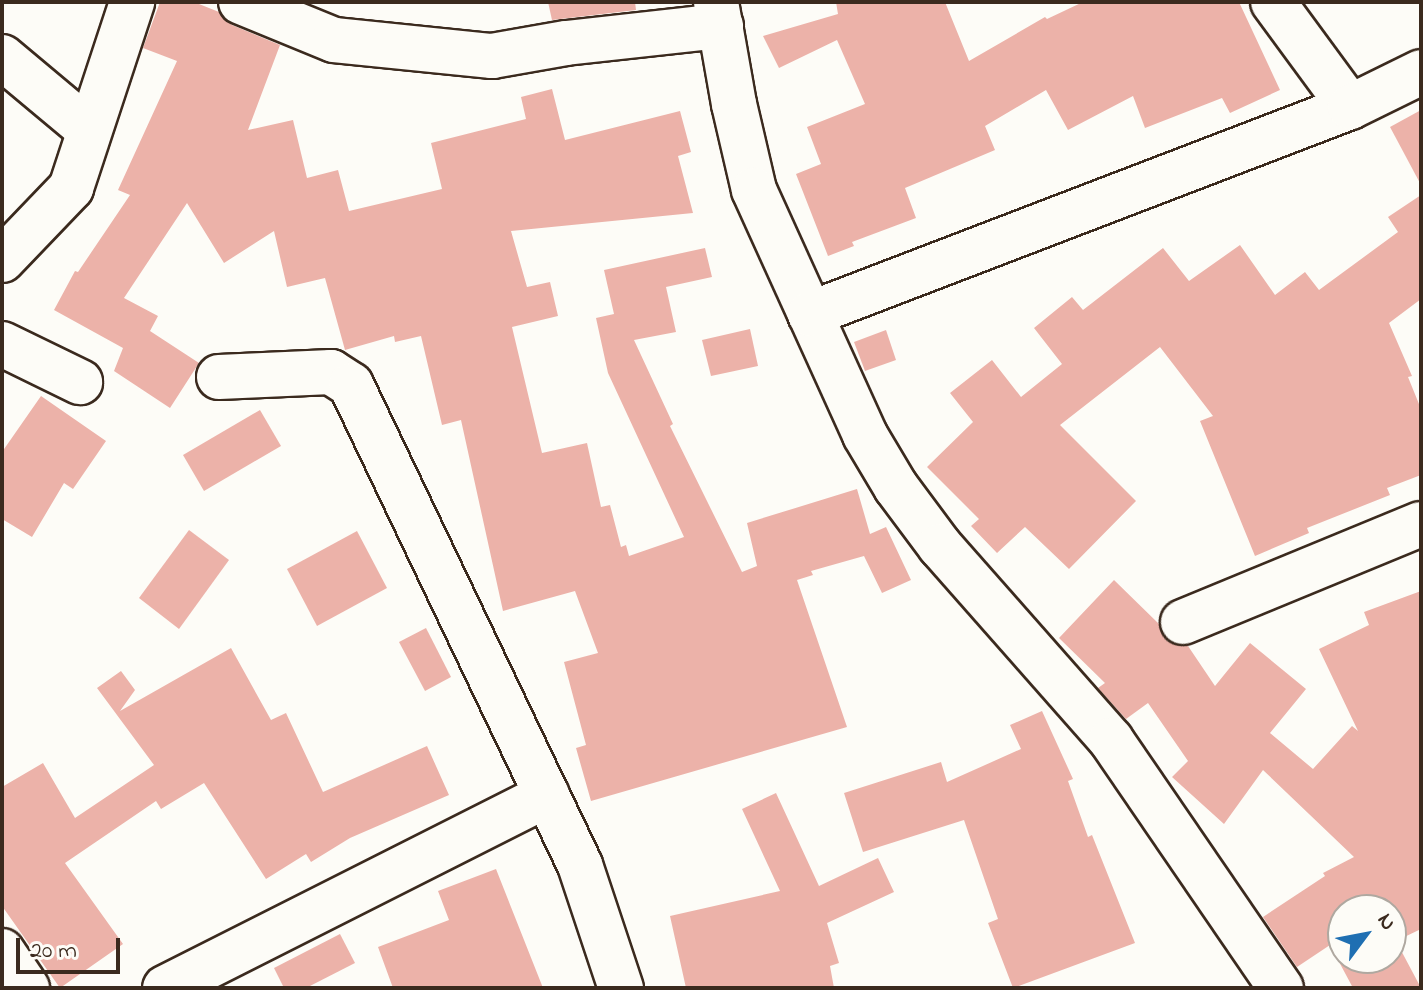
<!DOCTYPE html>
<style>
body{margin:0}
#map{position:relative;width:1423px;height:990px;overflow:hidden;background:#fdfcf7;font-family:"Indie Flower",sans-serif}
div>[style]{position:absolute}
.building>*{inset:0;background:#ecb2a9}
.roads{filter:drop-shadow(2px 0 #3b2a1e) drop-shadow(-2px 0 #3b2a1e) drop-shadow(0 2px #3b2a1e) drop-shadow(0 -2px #3b2a1e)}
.minor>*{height:44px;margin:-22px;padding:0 22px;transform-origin:22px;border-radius:22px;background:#fdfcf7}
span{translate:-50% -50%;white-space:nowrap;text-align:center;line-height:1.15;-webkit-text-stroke:8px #fdfcf7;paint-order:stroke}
.frame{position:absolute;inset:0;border:4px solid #3b2a1e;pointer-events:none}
.north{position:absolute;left:1327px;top:894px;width:80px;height:80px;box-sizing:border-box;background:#fdfcf7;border:2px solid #afa8a0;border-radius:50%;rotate:58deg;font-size:22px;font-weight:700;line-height:32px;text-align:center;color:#3b2a1e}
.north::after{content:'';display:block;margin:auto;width:28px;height:36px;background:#1f6fb2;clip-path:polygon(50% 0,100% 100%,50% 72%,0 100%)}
.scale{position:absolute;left:16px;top:938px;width:104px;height:36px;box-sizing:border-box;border:4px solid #3b2a1e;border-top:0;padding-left:10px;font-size:24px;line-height:28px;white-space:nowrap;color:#3b2a1e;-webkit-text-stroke:6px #fdfcf7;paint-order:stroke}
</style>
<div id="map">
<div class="building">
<i style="clip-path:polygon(160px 2px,194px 2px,219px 12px,232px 25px,280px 45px,248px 130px,293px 120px,307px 178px,338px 170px,349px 211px,442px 189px,431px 143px,526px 119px,521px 97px,552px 89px,565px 140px,680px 111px,691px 152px,678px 156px,693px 213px,511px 231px,527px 287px,550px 282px,558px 316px,512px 327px,542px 453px,587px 443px,601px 507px,610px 505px,621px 547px,626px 545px,629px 556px,684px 537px,608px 373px,596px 318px,614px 314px,604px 270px,705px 248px,712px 277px,666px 287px,676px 332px,634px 340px,673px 424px,670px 426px,742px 572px,757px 566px,747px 523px,857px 489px,870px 534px,886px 527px,911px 580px,882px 593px,864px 556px,811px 571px,813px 575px,797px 580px,847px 727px,591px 801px,576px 748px,586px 745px,564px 662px,598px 653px,575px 591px,503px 611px,461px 420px,442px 425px,421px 336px,395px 342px,394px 336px,345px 350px,325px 278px,287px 287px,274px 231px,224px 263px,187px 203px,124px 298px,158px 316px,150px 331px,199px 363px,170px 408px,114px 371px,123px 348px,54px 310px,75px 271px,78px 272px,130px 195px,118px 190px,177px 61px,143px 48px)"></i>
<i style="clip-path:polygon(548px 2px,635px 2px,636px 10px,552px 20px)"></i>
<i style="clip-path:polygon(836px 2px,945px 2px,969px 61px,1045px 17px,1047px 19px,1083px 2px,1239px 2px,1280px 90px,1230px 113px,1222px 98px,1145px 128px,1133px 96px,1068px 130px,1046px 90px,985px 126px,995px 150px,905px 188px,916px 218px,852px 242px,854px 246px,828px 256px,796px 174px,821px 164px,807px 127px,865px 104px,837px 40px,779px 68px,763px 36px,838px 14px)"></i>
<i style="clip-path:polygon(1421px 110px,1421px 185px,1390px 127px)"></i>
<i style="clip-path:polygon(1421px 195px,1421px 299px,1389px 323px,1412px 376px,1408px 377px,1421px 409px,1421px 475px,1387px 488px,1390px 495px,1307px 528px,1309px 533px,1255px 556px,1200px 421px,1213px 416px,1160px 347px,1060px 425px,1136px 501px,1069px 569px,1025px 527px,997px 553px,971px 526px,979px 519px,927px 467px,973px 422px,950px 393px,992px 360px,1021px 397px,1062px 364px,1034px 328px,1072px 297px,1083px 310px,1163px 248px,1189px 281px,1240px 245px,1275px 295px,1305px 272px,1319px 290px,1398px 232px,1388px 217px)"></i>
<i style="clip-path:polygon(750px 329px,758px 366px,711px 376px,702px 340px)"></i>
<i style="clip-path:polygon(886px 330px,896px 360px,865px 371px,854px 342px)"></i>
<i style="clip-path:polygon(41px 396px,106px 441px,73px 489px,64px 483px,32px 537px,2px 519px,2px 452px)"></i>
<i style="clip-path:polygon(260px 410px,281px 446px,204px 491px,183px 455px)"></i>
<i style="clip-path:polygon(189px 530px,229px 560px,179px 629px,139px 598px)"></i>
<i style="clip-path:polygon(357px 531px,387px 588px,317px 626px,287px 569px)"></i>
<i style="clip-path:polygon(evenodd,1114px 580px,1159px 624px,1167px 641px,1188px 646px,1215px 686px,1250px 643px,1306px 689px,1270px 733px,1313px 769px,1352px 726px,1358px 731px,1319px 649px,1369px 625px,1364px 612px,1421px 591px,1421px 929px,1396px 941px,1421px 988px,1353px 988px,1330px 945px,1297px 967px,1263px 917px,1325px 876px,1323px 873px,1354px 857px,1263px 770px,1224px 824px,1172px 777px,1188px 761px,1148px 703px,1126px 719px,1098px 688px,1105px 683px,1059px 638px,1114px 580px,1343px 910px,1391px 910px,1391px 958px,1343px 958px,1343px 910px)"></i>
<i style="clip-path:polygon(426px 628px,451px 677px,425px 691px,399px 642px)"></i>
<i style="clip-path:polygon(231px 648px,271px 720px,286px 713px,323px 792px,427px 746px,449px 795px,350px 838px,311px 862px,306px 854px,266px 879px,204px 783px,161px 809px,156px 801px,65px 863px,123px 944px,60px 988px,2px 906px,2px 787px,43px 763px,75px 818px,154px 765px,97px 688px,121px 671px,135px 690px,120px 711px)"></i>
<i style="clip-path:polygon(1042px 711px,1073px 779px,1068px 781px,1088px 837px,1092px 835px,1135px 943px,1013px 988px,988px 923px,998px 919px,964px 820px,863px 852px,844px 793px,941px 762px,947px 782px,1021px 749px,1010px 725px)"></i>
<i style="clip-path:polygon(776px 793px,819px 886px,878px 858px,894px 892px,827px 923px,839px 963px,830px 966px,834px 988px,686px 988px,670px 916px,780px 891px,742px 809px)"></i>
<i style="clip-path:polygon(496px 869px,543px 988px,393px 988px,378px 947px,449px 920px,438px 891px)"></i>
<i style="clip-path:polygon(340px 934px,355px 963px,306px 988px,284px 988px,274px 968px)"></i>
</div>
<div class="roads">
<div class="minor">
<i style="left:241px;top:2px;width:100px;rotate:22.2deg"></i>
<i style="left:334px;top:40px;width:159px;rotate:5.8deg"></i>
<i style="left:492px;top:56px;width:75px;rotate:-10deg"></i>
<i style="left:566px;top:43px;width:156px;rotate:-6.3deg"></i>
<i style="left:716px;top:2px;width:104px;rotate:80deg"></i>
<i style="left:734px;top:104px;width:88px;rotate:76.9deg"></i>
<i style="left:754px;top:190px;width:269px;rotate:65.6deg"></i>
<i style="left:865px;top:435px;width:61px;rotate:59.2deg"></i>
<i style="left:896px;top:487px;width:74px;rotate:53.3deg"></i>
<i style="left:940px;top:546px;width:259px;rotate:48.6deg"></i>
<i style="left:1111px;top:740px;width:301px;rotate:55.6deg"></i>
<i style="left:1273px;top:2px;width:130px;rotate:53.7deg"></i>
<i style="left:2px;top:57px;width:112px;rotate:39.9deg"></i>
<i style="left:2px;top:260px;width:100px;rotate:-46.2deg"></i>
<i style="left:71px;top:188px;width:196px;rotate:-71.8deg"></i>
<i style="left:810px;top:314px;width:578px;rotate:-20.97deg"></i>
<i style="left:1350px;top:107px;width:79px;rotate:-26.2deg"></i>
<i style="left:2px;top:344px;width:87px;rotate:26deg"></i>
<i style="left:219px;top:377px;width:112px;rotate:-2.6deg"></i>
<i style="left:331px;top:372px;width:24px;rotate:33deg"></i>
<i style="left:351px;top:385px;width:532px;rotate:64.49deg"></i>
<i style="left:580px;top:865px;width:130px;rotate:71.6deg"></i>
<i style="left:1183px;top:622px;width:257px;rotate:-22.4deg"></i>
<i style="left:2px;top:951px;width:45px;rotate:56deg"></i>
<i style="left:165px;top:988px;width:428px;rotate:-26.8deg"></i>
</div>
</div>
<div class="frame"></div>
<div class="north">N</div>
<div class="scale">20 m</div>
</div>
